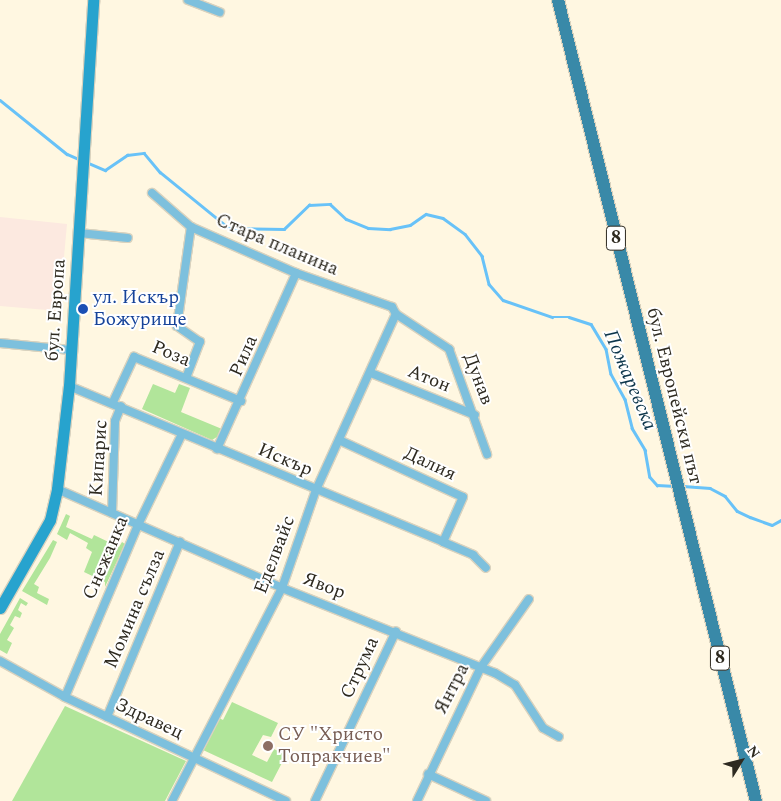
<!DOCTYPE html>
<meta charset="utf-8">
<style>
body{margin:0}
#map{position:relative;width:781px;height:801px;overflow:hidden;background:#fff7e1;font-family:Spectral,serif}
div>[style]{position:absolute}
.industrial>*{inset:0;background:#fce9e0}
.green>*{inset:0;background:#b1e59a}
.stream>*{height:2.5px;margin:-1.25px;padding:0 1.25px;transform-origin:1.25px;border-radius:1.25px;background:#68c2f8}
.roads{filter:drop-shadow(1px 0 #d9d2be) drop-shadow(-1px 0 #d9d2be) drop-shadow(0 1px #d9d2be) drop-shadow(0 -1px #d9d2be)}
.street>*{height:8px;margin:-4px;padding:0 4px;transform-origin:4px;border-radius:4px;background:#7dc0dd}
.secondary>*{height:11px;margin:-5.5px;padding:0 5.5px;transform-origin:5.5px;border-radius:5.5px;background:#27a3ce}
.primary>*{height:12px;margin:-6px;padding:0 6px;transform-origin:6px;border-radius:6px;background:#3989a8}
.dots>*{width:14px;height:14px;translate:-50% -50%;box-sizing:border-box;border:2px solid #fff;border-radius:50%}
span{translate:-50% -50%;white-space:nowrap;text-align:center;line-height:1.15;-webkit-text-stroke:4px #fff;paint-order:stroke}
.shield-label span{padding:1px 4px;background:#fff;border:1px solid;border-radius:4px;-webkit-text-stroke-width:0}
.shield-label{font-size:18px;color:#2e2a20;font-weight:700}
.street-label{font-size:19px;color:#2e2a20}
.transit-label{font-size:19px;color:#164399}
.left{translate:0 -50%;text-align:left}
.education-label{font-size:19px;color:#785e54}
.water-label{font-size:20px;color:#0c354a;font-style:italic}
.north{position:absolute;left:716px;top:736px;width:50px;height:50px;-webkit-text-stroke:4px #fff;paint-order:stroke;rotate:54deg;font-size:14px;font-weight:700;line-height:20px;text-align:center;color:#2e2a20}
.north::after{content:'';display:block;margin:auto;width:18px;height:22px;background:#2e2a20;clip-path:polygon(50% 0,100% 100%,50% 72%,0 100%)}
</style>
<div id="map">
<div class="industrial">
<i style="clip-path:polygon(0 217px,67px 224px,59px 311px,0 306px)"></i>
</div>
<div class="green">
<i style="clip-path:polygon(153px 384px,175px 393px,179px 384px,190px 388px,181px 412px,222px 429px,220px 435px,212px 440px,142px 409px)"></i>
<i style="clip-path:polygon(66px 514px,70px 516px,66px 527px,92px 539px,94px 535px,119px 547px,122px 542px,125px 544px,105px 587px,105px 582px,84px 572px,92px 552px,86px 548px,88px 543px,70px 533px,67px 540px,57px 534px)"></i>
<i style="clip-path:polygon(53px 540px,57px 542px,50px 558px,34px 584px,39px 587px,37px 593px,49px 599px,47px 605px,22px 591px)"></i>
<i style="clip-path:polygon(20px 598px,28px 603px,26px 606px,21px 603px,18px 610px,22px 613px,20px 618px,15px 616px,10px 625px,14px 628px,7px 640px,12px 643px,7px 654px,0 650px,0 634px)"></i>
<i style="clip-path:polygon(232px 702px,278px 723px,271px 737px,263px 735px,252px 755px,267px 762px,274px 749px,286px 755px,272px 782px,203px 750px,219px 718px,223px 720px)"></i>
<i style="clip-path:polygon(65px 706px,186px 761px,165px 801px,12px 801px)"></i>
</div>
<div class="stream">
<i style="left:0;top:100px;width:86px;rotate:38.9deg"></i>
<i style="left:67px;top:154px;width:15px;rotate:23deg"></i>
<i style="left:86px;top:162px;width:21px;rotate:23deg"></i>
<i style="left:105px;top:170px;width:27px;rotate:-34deg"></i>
<i style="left:127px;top:155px;width:17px;rotate:-7deg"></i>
<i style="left:144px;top:153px;width:25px;rotate:50deg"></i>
<i style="left:160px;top:172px;width:89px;rotate:39.1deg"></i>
<i style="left:229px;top:228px;width:55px;rotate:1deg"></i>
<i style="left:284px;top:229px;width:35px;rotate:-44deg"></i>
<i style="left:309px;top:205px;width:21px;rotate:-3deg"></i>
<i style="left:330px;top:204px;width:22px;rotate:43deg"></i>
<i style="left:346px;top:219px;width:24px;rotate:22deg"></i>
<i style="left:368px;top:228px;width:22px;rotate:3deg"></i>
<i style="left:390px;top:229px;width:20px;rotate:-11deg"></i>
<i style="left:410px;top:225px;width:19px;rotate:-35deg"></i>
<i style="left:426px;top:214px;width:17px;rotate:13deg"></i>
<i style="left:443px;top:218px;width:27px;rotate:36deg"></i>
<i style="left:465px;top:234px;width:28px;rotate:52deg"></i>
<i style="left:482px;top:256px;width:29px;rotate:76deg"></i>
<i style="left:489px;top:284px;width:21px;rotate:49deg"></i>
<i style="left:503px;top:300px;width:52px;rotate:19.1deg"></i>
<i style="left:552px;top:317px;width:17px"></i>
<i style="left:569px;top:317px;width:23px;rotate:18deg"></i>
<i style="left:591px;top:324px;width:29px;rotate:59deg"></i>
<i style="left:606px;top:349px;width:25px;rotate:79deg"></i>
<i style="left:611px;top:374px;width:29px;rotate:61deg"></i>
<i style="left:625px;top:399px;width:30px;rotate:76deg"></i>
<i style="left:632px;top:428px;width:26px;rotate:59deg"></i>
<i style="left:645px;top:450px;width:27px;rotate:80deg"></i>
<i style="left:650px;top:477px;width:11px;rotate:49deg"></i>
<i style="left:657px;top:485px;width:18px;rotate:3deg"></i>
<i style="left:683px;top:486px;width:27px;rotate:4deg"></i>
<i style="left:710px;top:488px;width:17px;rotate:28deg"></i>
<i style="left:725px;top:496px;width:19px;rotate:51deg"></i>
<i style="left:737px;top:511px;width:14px;rotate:25deg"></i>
<i style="left:750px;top:517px;width:23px;rotate:20deg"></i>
<i style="left:772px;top:525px;width:10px;rotate:-29deg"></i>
</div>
<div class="roads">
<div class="street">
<i style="left:188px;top:0;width:34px;rotate:21deg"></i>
<i style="left:152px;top:193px;width:52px;rotate:41.1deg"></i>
<i style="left:191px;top:227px;width:115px;rotate:23.7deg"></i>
<i style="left:296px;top:273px;width:102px;rotate:19.5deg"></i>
<i style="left:392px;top:307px;width:8px;rotate:60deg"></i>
<i style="left:79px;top:233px;width:49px;rotate:5.8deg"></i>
<i style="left:396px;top:314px;width:64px;rotate:33.4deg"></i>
<i style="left:449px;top:349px;width:112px;rotate:70.1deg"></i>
<i style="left:0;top:343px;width:71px;rotate:5.6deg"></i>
<i style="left:371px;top:373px;width:112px;rotate:22deg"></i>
<i style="left:186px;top:378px;width:39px;rotate:-69deg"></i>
<i style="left:200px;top:342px;width:28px;rotate:-145deg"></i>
<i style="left:177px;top:326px;width:100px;rotate:-82deg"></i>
<i style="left:69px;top:386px;width:405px;rotate:22.6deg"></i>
<i style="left:443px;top:542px;width:33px;rotate:23deg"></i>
<i style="left:473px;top:555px;width:18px;rotate:45deg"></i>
<i style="left:113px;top:402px;width:50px;rotate:-65deg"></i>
<i style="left:134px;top:357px;width:116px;rotate:22.4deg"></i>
<i style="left:339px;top:440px;width:136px;rotate:24.7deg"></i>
<i style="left:463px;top:497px;width:49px;rotate:114deg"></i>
<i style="left:217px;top:449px;width:193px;rotate:-65.8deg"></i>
<i style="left:57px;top:489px;width:246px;rotate:23.7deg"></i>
<i style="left:282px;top:588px;width:229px;rotate:21.8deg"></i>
<i style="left:495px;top:673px;width:23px;rotate:31deg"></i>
<i style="left:515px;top:685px;width:51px;rotate:56.9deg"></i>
<i style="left:543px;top:728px;width:18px;rotate:29deg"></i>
<i style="left:112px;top:513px;width:92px;rotate:-88.1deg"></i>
<i style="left:115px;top:421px;width:16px;rotate:-68deg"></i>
<i style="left:0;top:661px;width:74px;rotate:29deg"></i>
<i style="left:65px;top:697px;width:244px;rotate:25.2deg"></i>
<i style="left:65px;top:697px;width:187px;rotate:-67deg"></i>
<i style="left:138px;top:525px;width:101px;rotate:-64.2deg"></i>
<i style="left:107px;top:717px;width:190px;rotate:-67.4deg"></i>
<i style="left:428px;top:774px;width:64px;rotate:25deg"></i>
<i style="left:172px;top:801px;width:240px;rotate:-62.7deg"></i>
<i style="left:282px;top:588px;width:104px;rotate:-70.9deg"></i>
<i style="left:316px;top:490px;width:193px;rotate:-65.6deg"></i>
<i style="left:315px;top:801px;width:188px;rotate:-64.5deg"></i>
<i style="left:417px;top:801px;width:148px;rotate:-64.5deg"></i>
<i style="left:481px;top:667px;width:83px;rotate:-54.8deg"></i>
</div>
<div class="secondary">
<i style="left:0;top:608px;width:101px;rotate:-60.4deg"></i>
<i style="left:50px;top:520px;width:32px;rotate:-77deg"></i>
<i style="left:57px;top:489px;width:104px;rotate:-83.4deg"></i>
<i style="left:69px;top:386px;width:387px;rotate:-86.4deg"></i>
</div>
<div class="primary">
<i style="left:558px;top:0;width:825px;rotate:76.12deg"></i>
</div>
</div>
<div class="dots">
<i style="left:83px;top:309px;background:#1a4fb4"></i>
<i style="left:268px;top:746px;background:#8d6e63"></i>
</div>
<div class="shield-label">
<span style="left:616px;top:238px">8</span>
<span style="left:720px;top:658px">8</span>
</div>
<div class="street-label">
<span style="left:277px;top:245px;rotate:23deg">Стара планина</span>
<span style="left:56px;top:310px;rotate:-86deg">бул. Европа</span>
<span style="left:171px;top:354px;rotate:23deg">Роза</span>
<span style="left:244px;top:356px;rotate:-66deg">Рила</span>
<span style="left:429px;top:379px;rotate:22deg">Атон</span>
<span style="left:478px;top:379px;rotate:69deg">Дунав</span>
<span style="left:674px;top:396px;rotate:76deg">бул. Европейски път</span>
<span style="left:99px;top:458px;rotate:-86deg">Кипарис</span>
<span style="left:285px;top:460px;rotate:23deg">Искър</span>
<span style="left:430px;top:464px;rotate:25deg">Далия</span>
<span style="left:275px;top:555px;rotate:-69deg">Еделвайс</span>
<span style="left:106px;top:558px;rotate:-67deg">Снежанка</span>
<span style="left:324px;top:586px;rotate:21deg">Явор</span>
<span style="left:135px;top:609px;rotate:-67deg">Момина сълза</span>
<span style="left:360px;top:668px;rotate:-65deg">Струма</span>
<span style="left:452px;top:689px;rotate:-63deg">Янтра</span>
<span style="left:149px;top:719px;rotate:25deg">Здравец</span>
</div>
<div class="transit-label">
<span class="left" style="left:93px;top:309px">ул. Искър<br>Божурище</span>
</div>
<div class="education-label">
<span class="left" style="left:278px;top:746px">СУ "Христо<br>Топракчиев"</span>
</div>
<div class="water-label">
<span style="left:630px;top:380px;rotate:67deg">Пожаревска</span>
</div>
<div class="north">N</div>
</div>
